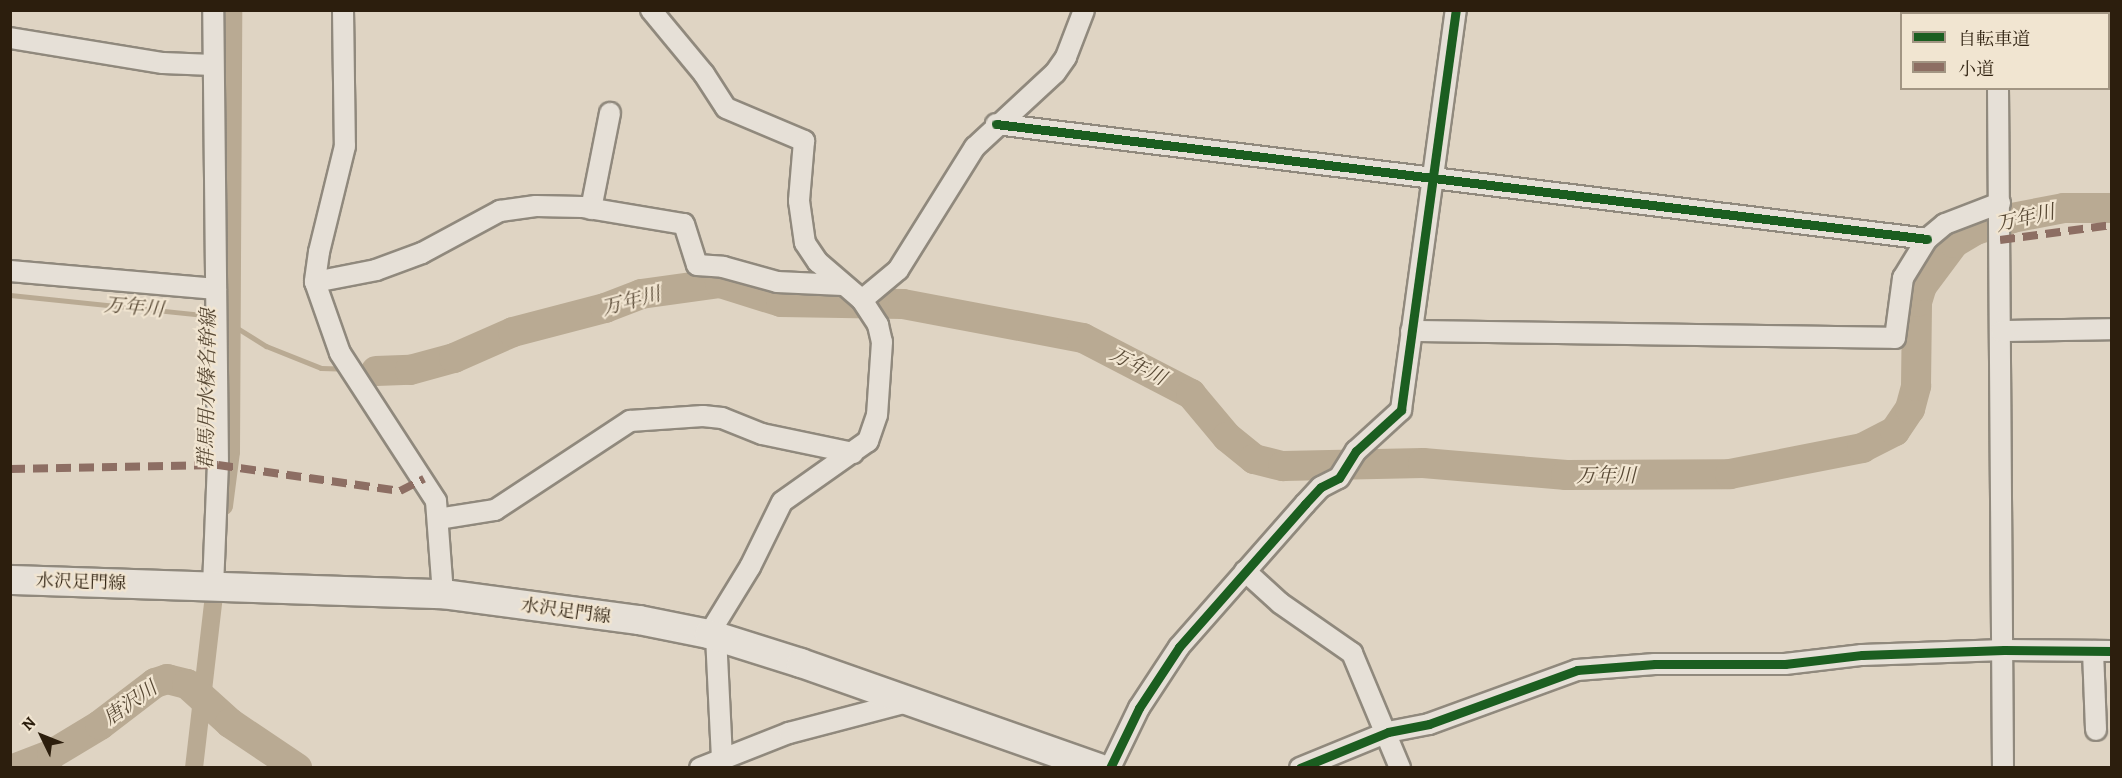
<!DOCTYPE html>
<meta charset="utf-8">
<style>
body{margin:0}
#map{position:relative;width:2122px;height:778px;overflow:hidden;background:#dfd4c3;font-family:Alegreya,"Noto Serif JP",serif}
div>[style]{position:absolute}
.stream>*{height:5px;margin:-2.5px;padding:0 2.5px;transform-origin:2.5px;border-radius:2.5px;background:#b9aa93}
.canal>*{height:18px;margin:-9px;padding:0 9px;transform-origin:9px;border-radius:9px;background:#b9aa93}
.river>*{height:30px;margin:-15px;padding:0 15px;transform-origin:15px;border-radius:15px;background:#b9aa93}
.roads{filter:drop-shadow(2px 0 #90897d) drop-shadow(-2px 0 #90897d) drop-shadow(0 2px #90897d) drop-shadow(0 -2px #90897d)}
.street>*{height:20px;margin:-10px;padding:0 10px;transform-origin:10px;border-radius:10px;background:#e6e0d7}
.secondary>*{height:28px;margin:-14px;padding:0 14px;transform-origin:14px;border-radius:14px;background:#e6e0d7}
.quiet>*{height:8px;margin-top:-4px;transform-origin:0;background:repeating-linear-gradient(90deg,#8d6e63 0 15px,transparent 0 23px)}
.cycleway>*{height:9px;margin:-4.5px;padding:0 4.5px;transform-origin:4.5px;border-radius:4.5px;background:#1b5e20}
span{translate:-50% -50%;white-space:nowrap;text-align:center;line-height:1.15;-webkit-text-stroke:4.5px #f1e5d1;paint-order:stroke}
.street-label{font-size:18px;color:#2c1e0d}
.water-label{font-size:20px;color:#584935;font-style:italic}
.frame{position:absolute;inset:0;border:12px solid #2c1e0d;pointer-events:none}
.legend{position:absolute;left:1900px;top:12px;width:210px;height:78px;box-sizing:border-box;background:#f1e5d1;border:2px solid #a29583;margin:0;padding:8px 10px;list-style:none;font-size:18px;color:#2c1e0d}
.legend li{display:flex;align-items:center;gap:12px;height:30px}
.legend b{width:30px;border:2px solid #a29583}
.north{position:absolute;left:12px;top:706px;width:60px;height:60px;-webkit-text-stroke:4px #f1e5d1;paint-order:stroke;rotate:313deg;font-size:16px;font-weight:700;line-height:24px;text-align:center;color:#2c1e0d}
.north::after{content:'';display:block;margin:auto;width:21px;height:27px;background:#2c1e0d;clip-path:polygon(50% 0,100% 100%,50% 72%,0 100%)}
</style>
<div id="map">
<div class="stream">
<i style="left:10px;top:295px;width:203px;rotate:5.9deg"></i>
<i style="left:221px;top:318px;width:53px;rotate:31.9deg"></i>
<i style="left:266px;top:346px;width:59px;rotate:21.8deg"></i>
<i style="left:321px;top:368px;width:25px;rotate:2deg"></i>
<i style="left:358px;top:370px;width:18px;rotate:3deg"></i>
</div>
<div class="canal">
<i style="left:224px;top:506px;width:54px;rotate:-82.6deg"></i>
<i style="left:231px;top:452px;width:442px;rotate:-89.7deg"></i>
<i style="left:194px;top:768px;width:190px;rotate:-83.4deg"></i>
</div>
<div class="river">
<i style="left:376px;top:371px;width:34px;rotate:-2deg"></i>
<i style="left:410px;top:370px;width:46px;rotate:-15.3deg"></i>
<i style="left:454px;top:358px;width:64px;rotate:-23.8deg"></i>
<i style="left:513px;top:332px;width:95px;rotate:-14.6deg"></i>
<i style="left:605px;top:308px;width:39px;rotate:-21deg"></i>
<i style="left:641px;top:294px;width:80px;rotate:-7.9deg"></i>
<i style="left:720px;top:283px;width:64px;rotate:17.3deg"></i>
<i style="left:781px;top:302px;width:122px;rotate:0.9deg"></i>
<i style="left:903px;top:304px;width:183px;rotate:10.7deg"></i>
<i style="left:1083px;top:338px;width:122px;rotate:27.4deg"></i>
<i style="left:1191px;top:394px;width:56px;rotate:50.1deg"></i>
<i style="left:1227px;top:437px;width:35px;rotate:39deg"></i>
<i style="left:1254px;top:459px;width:30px;rotate:14deg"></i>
<i style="left:1283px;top:466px;width:140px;rotate:-1.2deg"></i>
<i style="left:1423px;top:463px;width:144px;rotate:4.8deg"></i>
<i style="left:1566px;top:475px;width:164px;rotate:-0.3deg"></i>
<i style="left:1730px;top:474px;width:135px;rotate:-11.1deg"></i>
<i style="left:1862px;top:448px;width:37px;rotate:-27deg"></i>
<i style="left:1895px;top:431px;width:27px;rotate:-56deg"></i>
<i style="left:1910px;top:409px;width:24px;rotate:-75deg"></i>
<i style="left:1916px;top:386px;width:84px;rotate:-89.3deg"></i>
<i style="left:1917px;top:302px;width:17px;rotate:-73deg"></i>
<i style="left:1922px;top:286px;width:54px;rotate:-53.3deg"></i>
<i style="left:1954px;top:243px;width:26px;rotate:-31deg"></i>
<i style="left:1976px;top:230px;width:38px;rotate:-18deg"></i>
<i style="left:2012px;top:218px;width:53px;rotate:-10.9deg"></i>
<i style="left:2064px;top:208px;width:48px"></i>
<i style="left:16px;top:768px;width:39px;rotate:-21deg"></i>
<i style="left:52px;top:754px;width:56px;rotate:-31.1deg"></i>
<i style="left:100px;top:725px;width:69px;rotate:-37.4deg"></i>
<i style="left:155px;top:683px;width:13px;rotate:-18deg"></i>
<i style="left:167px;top:679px;width:21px;rotate:14deg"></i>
<i style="left:187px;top:684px;width:58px;rotate:42.2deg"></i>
<i style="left:230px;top:723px;width:81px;rotate:33.9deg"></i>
</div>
<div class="roads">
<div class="street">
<i style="left:343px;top:10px;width:136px;rotate:89.2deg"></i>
<i style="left:345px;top:146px;width:109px;rotate:103.8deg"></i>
<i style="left:319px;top:252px;width:30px;rotate:98deg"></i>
<i style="left:315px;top:282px;width:75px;rotate:70.6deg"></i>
<i style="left:340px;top:353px;width:176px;rotate:57deg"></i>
<i style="left:436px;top:501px;width:93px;rotate:85.7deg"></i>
<i style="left:651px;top:10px;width:83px;rotate:50.4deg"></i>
<i style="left:704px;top:74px;width:40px;rotate:57.1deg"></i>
<i style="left:726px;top:108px;width:85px;rotate:22.9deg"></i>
<i style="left:804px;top:141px;width:60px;rotate:94.8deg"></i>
<i style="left:799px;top:201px;width:42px;rotate:81.9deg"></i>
<i style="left:805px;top:243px;width:23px;rotate:56deg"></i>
<i style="left:818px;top:262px;width:58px;rotate:40.8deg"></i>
<i style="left:862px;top:300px;width:30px;rotate:57deg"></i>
<i style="left:878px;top:325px;width:17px;rotate:77deg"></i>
<i style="left:882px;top:342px;width:73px;rotate:93.9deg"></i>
<i style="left:877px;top:415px;width:28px;rotate:109deg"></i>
<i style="left:868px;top:441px;width:105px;rotate:144.7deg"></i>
<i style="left:782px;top:502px;width:72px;rotate:116.2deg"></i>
<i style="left:750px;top:567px;width:79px;rotate:121.5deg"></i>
<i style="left:1997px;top:10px;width:4px;rotate:90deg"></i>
<i style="left:10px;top:38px;width:155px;rotate:9.3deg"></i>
<i style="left:163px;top:63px;width:50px;rotate:2.3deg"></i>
<i style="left:1998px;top:88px;width:680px;rotate:89.58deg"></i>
<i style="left:996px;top:124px;width:938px;rotate:7.04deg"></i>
<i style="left:591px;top:209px;width:98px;rotate:-78.8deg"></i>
<i style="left:10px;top:271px;width:207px;rotate:5deg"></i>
<i style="left:315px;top:282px;width:62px;rotate:-11.1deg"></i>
<i style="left:376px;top:270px;width:49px;rotate:-20.3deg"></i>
<i style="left:422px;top:253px;width:89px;rotate:-28.3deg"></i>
<i style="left:500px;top:211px;width:36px;rotate:-8deg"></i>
<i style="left:536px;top:206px;width:46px;rotate:1.2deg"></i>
<i style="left:582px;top:207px;width:103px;rotate:9.5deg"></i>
<i style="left:684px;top:224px;width:43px;rotate:72.4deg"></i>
<i style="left:697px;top:265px;width:26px;rotate:4deg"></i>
<i style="left:723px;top:267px;width:56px;rotate:15.5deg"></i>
<i style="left:777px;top:282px;width:66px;rotate:2.6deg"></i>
<i style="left:862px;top:300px;width:47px;rotate:-39.8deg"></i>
<i style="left:898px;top:270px;width:145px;rotate:-58deg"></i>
<i style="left:975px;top:147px;width:109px;rotate:-42.8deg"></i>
<i style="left:1055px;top:73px;width:19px;rotate:-55deg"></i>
<i style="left:1066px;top:57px;width:50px;rotate:-69deg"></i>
<i style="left:1411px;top:331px;width:484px;rotate:0.8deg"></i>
<i style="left:1895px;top:338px;width:61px;rotate:-82.4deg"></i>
<i style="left:1903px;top:278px;width:46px;rotate:-58.4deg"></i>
<i style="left:1927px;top:239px;width:23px;rotate:-40deg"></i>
<i style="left:1945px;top:224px;width:59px;rotate:-20.9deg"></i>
<i style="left:2001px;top:331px;width:111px;rotate:-1deg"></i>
<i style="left:438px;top:519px;width:58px;rotate:-9deg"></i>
<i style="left:495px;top:510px;width:162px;rotate:-33.4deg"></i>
<i style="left:630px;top:421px;width:73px;rotate:-3.9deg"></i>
<i style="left:703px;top:416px;width:19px;rotate:6deg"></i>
<i style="left:722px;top:418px;width:43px;rotate:21.8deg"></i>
<i style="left:762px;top:434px;width:93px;rotate:11.8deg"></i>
<i style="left:1245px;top:571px;width:47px;rotate:42.4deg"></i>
<i style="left:1280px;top:603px;width:88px;rotate:34.8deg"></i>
<i style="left:1352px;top:653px;width:125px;rotate:67.3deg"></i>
<i style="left:213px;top:587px;width:122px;rotate:-87.7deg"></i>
<i style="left:218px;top:465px;width:455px;rotate:-90.6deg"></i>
<i style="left:716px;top:636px;width:123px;rotate:87.2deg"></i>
<i style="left:2093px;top:651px;width:79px;rotate:87.8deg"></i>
<i style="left:700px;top:768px;width:96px;rotate:-21.5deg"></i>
<i style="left:789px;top:733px;width:122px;rotate:-14.7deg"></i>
<i style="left:1110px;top:768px;width:67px;rotate:-64.2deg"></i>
<i style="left:1139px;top:708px;width:73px;rotate:-56.7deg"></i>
<i style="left:1179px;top:647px;width:191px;rotate:-48.6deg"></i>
<i style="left:1305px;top:504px;width:23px;rotate:-47deg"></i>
<i style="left:1321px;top:487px;width:20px;rotate:-27deg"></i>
<i style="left:1339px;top:478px;width:32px;rotate:-58deg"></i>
<i style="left:1356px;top:451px;width:61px;rotate:-42.3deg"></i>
<i style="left:1401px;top:410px;width:404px;rotate:-82.2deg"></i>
<i style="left:1300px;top:768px;width:95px;rotate:-22.2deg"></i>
<i style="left:1388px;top:732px;width:42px;rotate:-11deg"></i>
<i style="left:1429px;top:724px;width:158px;rotate:-20deg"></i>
<i style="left:1577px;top:670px;width:78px;rotate:-4.4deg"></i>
<i style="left:1655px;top:664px;width:130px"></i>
<i style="left:1785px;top:664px;width:78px;rotate:-6.7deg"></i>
<i style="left:1862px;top:655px;width:142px;rotate:-2deg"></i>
<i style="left:2004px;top:650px;width:108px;rotate:0.5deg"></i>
</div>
<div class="secondary">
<i style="left:10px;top:580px;width:433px;rotate:1.9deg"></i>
<i style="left:443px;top:594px;width:198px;rotate:7.6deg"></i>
<i style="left:639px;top:620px;width:71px;rotate:11.3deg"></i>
<i style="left:709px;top:634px;width:96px;rotate:17.5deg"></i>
<i style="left:801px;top:663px;width:316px;rotate:19.4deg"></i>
</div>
</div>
<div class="quiet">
<i style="left:2000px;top:240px;width:113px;rotate:-7.6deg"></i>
<i style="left:10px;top:469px;width:208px;rotate:-1.1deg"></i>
<i style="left:218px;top:465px;width:184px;rotate:8.1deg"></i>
<i style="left:400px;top:491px;width:27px;rotate:-27deg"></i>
</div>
<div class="cycleway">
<i style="left:996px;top:124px;width:938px;rotate:7.04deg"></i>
<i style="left:1110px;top:768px;width:67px;rotate:-64.2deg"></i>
<i style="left:1139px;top:708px;width:73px;rotate:-56.7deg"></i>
<i style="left:1179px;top:647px;width:191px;rotate:-48.6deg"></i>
<i style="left:1305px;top:504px;width:23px;rotate:-47deg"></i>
<i style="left:1321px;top:487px;width:20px;rotate:-27deg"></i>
<i style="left:1339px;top:478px;width:32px;rotate:-58deg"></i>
<i style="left:1356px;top:451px;width:61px;rotate:-42.3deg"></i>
<i style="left:1401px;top:410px;width:404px;rotate:-82.2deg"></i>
<i style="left:1300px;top:768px;width:95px;rotate:-22.2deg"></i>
<i style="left:1388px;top:732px;width:42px;rotate:-11deg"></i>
<i style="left:1429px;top:724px;width:158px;rotate:-20deg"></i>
<i style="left:1577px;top:670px;width:78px;rotate:-4.4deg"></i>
<i style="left:1655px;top:664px;width:130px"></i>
<i style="left:1785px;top:664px;width:78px;rotate:-6.7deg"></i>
<i style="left:1862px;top:655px;width:142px;rotate:-2deg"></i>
<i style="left:2004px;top:650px;width:108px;rotate:0.5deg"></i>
</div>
<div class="street-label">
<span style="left:81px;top:582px;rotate:2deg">水沢足門線</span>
<span style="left:566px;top:611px;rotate:8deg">水沢足門線</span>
</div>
<div class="water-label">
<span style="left:2025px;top:218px;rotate:-13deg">万年川</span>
<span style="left:631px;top:301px;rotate:-15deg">万年川</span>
<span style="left:134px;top:307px;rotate:5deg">万年川</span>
<span style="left:1138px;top:366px;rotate:27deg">万年川</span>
<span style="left:207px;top:389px;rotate:-89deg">群馬用水榛名幹線</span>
<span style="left:1606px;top:475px">万年川</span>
<span style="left:130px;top:703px;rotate:-35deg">唐沢川</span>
</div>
<div class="frame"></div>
<ul class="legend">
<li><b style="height:8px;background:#1b5e20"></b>自転車道</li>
<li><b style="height:8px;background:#8d6e63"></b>小道</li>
</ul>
<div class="north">N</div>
</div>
